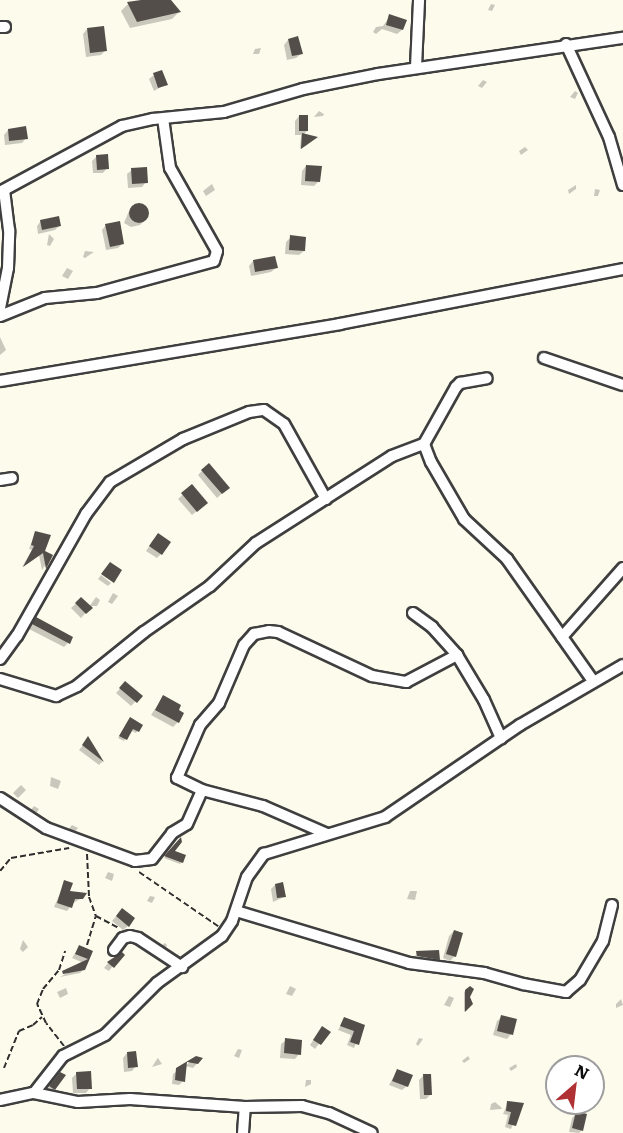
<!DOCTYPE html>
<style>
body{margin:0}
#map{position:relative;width:623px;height:1133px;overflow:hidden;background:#fdfbec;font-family:Literata,serif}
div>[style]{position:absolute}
.shadow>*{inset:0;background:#0003}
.building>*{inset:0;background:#534e49}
.round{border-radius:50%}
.path>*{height:2px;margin-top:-1px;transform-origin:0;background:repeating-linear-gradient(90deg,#2e2e2e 0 6px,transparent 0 9px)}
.roads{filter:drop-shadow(2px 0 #3f3f3f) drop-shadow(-2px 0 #3f3f3f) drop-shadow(0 2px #3f3f3f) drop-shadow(0 -2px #3f3f3f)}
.minor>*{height:10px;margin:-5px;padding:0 5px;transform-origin:5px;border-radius:5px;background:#fff}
span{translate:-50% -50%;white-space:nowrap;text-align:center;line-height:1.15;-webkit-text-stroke:6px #fff;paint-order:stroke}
.north{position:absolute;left:545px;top:1055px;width:60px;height:60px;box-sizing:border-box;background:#fff;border:2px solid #9e9e9e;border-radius:50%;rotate:28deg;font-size:16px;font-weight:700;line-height:24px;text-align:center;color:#0c0c0c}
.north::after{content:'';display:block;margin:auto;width:21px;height:27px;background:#af3133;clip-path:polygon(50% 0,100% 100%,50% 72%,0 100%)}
</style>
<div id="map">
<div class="shadow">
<i style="clip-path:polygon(150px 0,169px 0,179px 12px,172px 19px,130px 28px,121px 11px,128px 4px)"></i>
<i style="clip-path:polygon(491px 4px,495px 5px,492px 11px,488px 10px)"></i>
<i style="clip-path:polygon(390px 16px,402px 30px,397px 34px,382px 29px,376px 34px,373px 32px,376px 27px,383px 26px)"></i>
<i style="clip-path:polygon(87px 29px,105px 51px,101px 55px,86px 57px,83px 34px)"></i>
<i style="clip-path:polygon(288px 40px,301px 54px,296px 58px,287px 60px,284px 45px)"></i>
<i style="clip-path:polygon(261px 48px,259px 54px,253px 54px,255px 49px)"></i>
<i style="clip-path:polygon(154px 75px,166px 84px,154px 91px,149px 79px)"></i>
<i style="clip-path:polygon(483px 80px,487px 82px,482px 88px,478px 86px)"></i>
<i style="clip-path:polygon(575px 91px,578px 93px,575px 99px,570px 97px)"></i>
<i style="clip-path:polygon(319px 111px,324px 114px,323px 116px,314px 117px)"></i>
<i style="clip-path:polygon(299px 116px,307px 131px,303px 135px,315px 138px,300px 149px,301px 135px,295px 135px,295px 121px)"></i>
<i style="clip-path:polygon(8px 130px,26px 138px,22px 143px,5px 145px,4px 135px)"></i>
<i style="clip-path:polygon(525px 147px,528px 150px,521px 155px,519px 151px)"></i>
<i style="clip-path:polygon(97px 156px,107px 168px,103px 173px,93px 173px,92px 161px)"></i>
<i style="clip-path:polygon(306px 166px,319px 181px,314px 186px,301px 185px,302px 171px)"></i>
<i style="clip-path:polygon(132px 170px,146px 182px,142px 187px,128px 188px,127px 174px)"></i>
<i style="clip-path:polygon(212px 184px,215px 190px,206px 196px,203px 191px)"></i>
<i style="clip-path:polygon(576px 185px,576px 189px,569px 194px,568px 190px)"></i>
<i style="clip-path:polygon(595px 189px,600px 190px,598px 196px,594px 196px)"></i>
<i style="clip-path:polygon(140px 204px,145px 206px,148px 215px,145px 220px,140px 225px,131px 227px,124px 223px,129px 211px)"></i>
<i style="clip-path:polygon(41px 221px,59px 226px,55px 230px,38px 234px,37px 226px)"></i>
<i style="clip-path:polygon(106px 225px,123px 243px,118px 248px,106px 250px,102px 230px)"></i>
<i style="clip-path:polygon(49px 234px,54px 239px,50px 246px,47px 245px)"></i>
<i style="clip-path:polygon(291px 237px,304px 251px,299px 255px,285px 254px,286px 242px)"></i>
<i style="clip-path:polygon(85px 251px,94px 252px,85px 258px,83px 257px)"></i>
<i style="clip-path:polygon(253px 261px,276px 268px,271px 272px,251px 276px,249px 266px)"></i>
<i style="clip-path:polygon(67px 268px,73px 271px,68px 279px,62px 276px)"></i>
<i style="clip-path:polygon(0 337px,6px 350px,0 355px)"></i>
<i style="clip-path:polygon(202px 471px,228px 488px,217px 498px,198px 475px)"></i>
<i style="clip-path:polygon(192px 486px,202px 507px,192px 515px,178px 499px)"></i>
<i style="clip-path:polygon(35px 533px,43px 552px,51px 556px,42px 570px,39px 555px,22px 567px,32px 550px,29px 549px)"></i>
<i style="clip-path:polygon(154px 539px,161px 554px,157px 558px,146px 551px)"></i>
<i style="clip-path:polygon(101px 575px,111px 583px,108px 586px,98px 579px)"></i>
<i style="clip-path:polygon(113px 593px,118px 596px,112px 604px,108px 602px)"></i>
<i style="clip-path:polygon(96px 597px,100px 600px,97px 606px,92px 606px,81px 618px,71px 608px,81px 599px,89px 607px)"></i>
<i style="clip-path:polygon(37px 619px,68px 643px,64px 647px,29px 629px)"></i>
<i style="clip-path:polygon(125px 683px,140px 697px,131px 706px,116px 693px)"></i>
<i style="clip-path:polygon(163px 697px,177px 711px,178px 722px,173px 727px,151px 715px)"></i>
<i style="clip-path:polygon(128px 721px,141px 726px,136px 733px,130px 730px,124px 741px,118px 738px)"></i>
<i style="clip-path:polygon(88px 739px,103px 761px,99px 765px,79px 750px)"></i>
<i style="clip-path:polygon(51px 777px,61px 781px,58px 789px,50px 786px)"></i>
<i style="clip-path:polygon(21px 785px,26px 790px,18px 798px,13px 793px)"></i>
<i style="clip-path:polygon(34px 806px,39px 809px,35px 815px,30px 811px)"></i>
<i style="clip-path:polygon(72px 825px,78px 828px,74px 833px,68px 830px)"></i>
<i style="clip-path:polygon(180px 840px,173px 852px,182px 862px,180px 864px,164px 858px)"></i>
<i style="clip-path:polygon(108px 872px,114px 874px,112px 881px,105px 878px)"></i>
<i style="clip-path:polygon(65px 882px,68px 892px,82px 898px,73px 903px,67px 911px,54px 907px)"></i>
<i style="clip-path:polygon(275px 885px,284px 897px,273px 902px,271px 889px)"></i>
<i style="clip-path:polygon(410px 891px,417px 891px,415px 900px,407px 899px)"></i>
<i style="clip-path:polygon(150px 896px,155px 897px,152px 903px,147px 901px)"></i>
<i style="clip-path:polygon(118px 914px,128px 926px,123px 930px,112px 921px)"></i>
<i style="clip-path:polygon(454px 931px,455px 956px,450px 961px,443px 958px,449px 936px)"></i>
<i style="clip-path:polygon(23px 940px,28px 947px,23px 952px,20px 949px)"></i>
<i style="clip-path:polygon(165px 943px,167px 945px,165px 950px,160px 947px)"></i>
<i style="clip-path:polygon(79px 947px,91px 952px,84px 969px,80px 973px,60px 977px,84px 963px,72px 958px)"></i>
<i style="clip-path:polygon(417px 952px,438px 959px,434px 963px,413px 961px)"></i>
<i style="clip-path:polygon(122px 954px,109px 971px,104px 968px,108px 963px)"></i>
<i style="clip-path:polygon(290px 986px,296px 989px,292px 996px,286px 994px)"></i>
<i style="clip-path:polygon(66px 988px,68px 994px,60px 998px,57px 992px)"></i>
<i style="clip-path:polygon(467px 990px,471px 1005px,464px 1012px,464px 992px)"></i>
<i style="clip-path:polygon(449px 996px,454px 998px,450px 1007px,444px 1005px)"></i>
<i style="clip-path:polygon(621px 999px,623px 1005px,616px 1008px,616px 1004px)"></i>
<i style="clip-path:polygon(502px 1017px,511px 1034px,507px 1039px,493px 1035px,497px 1021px)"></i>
<i style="clip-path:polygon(344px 1019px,364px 1026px,354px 1048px,347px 1045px,351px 1035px,338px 1030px)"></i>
<i style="clip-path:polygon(328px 1032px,315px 1049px,310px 1045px,318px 1033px)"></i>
<i style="clip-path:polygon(419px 1038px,423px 1039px,418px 1046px,416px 1044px)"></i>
<i style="clip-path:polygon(286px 1040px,299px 1054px,295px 1059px,280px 1058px,281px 1044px)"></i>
<i style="clip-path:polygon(238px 1049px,242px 1050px,239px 1058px,234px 1056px)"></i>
<i style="clip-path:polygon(127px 1053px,136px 1066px,132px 1071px,124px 1072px,123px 1058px)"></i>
<i style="clip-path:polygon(468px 1056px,470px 1059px,464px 1063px,462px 1061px)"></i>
<i style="clip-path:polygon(158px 1058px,162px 1064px,152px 1067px,157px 1059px)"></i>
<i style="clip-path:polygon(196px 1058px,201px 1059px,193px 1068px,185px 1066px,183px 1081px,179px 1085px,172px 1084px,173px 1074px)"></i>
<i style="clip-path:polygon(516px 1064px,517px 1067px,511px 1071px,509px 1068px)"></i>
<i style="clip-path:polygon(397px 1071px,407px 1086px,402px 1090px,389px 1085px)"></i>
<i style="clip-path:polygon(77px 1073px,90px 1088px,86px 1093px,73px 1093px,72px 1078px)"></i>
<i style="clip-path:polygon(424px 1075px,430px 1095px,426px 1099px,420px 1099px,419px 1080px)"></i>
<i style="clip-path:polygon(56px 1078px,54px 1089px,50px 1093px,46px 1091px)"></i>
<i style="clip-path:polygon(306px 1080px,311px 1080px,311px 1084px,305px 1087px)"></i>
<i style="clip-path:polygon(495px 1102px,502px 1108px,501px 1109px,490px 1110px,491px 1104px)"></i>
<i style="clip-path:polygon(508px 1102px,522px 1104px,511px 1129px,505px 1127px,508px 1115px,503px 1114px)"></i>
<i style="clip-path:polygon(577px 1113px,582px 1130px,579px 1133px,569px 1132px,572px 1118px)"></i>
</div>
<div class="building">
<i style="clip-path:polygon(141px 0,171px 0,181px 12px,137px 22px,127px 2px)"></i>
<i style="clip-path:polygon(389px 14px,407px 20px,403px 30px,386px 25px)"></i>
<i style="clip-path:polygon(104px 26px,107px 51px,90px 53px,87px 28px)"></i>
<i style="clip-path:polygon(298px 36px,303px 54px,292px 56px,288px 39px)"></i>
<i style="clip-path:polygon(162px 70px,168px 85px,158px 88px,153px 73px)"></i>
<i style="clip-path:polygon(299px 115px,308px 115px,308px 131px,299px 131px)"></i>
<i style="clip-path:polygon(26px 126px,28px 139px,9px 141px,8px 129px)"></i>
<i style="clip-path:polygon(302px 133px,318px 137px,301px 149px)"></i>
<i style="clip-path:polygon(108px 154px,109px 169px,97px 170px,96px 155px)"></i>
<i style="clip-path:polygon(306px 165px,322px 166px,320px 182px,305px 181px)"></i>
<i style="clip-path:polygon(147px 167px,148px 183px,132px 184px,131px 168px)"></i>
<i class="round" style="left:129px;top:203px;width:20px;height:20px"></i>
<i style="clip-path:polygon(59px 216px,61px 226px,42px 230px,40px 220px)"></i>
<i style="clip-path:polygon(120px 221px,124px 244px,110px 247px,105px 224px)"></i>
<i style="clip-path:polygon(290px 235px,306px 237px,305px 251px,289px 250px)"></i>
<i style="clip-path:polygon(275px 256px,278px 268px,255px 272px,253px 260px)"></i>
<i style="clip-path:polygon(209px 463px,230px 488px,222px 494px,201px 470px)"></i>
<i style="clip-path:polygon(192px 484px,208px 503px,197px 512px,181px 493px)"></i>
<i style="clip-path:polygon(35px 531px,51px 535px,45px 551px,53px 555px,46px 569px,43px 553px,23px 567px,34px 546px,31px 545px)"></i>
<i style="clip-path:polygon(158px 533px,171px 542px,162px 555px,149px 546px)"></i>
<i style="clip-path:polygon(110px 562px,122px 570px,114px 583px,101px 574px)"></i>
<i style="clip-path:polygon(81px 597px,93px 608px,86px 614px,75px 603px)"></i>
<i style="clip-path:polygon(36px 617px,73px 637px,70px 644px,32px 624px)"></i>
<i style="clip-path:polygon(125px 681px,143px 696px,137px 703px,119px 688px)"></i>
<i style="clip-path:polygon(163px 695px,181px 705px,179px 710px,184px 713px,179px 723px,155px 710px)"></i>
<i style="clip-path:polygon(130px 717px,143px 725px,139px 732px,133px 729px,127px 740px,119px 736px)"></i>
<i style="clip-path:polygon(88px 736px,104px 762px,82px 745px)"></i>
<i style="clip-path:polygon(181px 837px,182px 842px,175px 851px,186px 855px,183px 863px,164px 856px)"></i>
<i style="clip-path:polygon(64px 880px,73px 883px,70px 891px,87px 893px,83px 899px,75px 899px,72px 908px,57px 903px)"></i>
<i style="clip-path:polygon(283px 882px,286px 897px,277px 898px,275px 884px)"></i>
<i style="clip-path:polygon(122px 908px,135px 918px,129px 927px,116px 916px)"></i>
<i style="clip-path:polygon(454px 930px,463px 933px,456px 957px,446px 954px)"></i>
<i style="clip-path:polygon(79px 945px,93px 951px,85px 970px,63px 974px,62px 971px,88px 959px,75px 954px)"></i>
<i style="clip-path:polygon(439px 950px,440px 960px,417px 956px,416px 951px)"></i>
<i style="clip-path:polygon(122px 952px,125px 955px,114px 968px,107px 962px)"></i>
<i style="clip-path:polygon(470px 986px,474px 989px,470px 997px,473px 1004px,465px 1012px,465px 990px)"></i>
<i style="clip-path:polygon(501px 1015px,517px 1019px,513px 1035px,497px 1031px)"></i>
<i style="clip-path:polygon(344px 1017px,365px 1025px,359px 1045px,350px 1042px,354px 1031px,340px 1026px)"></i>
<i style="clip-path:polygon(322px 1026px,331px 1032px,321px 1045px,313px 1040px)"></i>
<i style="clip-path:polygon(285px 1038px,302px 1040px,301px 1055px,284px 1053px)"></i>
<i style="clip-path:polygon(136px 1051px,138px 1067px,128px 1068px,127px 1052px)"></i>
<i style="clip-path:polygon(196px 1056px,203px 1058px,198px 1064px,187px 1062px,185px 1082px,175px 1080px,176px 1068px)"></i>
<i style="clip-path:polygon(397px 1069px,413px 1075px,408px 1087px,392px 1081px)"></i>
<i style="clip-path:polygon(91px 1071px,92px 1089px,77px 1089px,76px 1072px)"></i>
<i style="clip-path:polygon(60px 1072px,66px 1075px,55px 1090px,49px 1086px)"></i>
<i style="clip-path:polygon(423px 1074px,431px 1074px,432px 1095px,424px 1095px)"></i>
<i style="clip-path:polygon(507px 1101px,524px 1103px,516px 1126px,508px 1124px,511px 1112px,506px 1111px)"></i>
<i style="clip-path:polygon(576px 1111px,587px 1114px,583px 1131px,572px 1128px)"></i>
</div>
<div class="path">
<i style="left:87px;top:854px;width:43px;rotate:87.3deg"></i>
<i style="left:89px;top:897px;width:20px;rotate:70deg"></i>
<i style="left:96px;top:916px;width:26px;rotate:28deg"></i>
<i style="left:0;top:871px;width:17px;rotate:-50deg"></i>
<i style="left:11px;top:858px;width:59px;rotate:-9.8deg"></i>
<i style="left:139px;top:872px;width:96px;rotate:34.4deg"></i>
<i style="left:87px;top:945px;width:30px;rotate:-73deg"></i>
<i style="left:64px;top:1046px;width:29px;rotate:-128deg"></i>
<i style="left:46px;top:1023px;width:21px;rotate:-115deg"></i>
<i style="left:37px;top:1004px;width:16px;rotate:-68deg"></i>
<i style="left:43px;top:989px;width:25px;rotate:-50deg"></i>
<i style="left:59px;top:970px;width:20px;rotate:-72deg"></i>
<i style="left:4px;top:1068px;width:40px;rotate:-68deg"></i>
<i style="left:19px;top:1031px;width:15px;rotate:-23deg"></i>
<i style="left:33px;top:1025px;width:12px;rotate:-42deg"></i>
</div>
<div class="roads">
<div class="minor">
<i style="left:0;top:27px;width:5px"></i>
<i style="left:566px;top:44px;width:102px;rotate:65.2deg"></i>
<i style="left:609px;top:137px;width:50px;rotate:73.7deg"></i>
<i style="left:416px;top:67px;width:67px;rotate:-87.4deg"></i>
<i style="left:0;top:192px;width:139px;rotate:-28.4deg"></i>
<i style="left:122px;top:126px;width:32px;rotate:-13deg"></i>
<i style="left:153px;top:119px;width:71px;rotate:-5.6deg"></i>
<i style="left:224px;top:112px;width:82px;rotate:-16.2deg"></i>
<i style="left:303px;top:89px;width:76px;rotate:-11.3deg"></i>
<i style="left:378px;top:74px;width:248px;rotate:-8.4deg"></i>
<i style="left:0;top:308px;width:41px;rotate:-78.7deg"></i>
<i style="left:8px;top:268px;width:38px;rotate:-88deg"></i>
<i style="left:9px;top:230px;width:40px;rotate:-97.1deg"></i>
<i style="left:0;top:316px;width:48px;rotate:-21.8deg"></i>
<i style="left:45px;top:298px;width:52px;rotate:-5.5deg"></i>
<i style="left:97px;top:293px;width:121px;rotate:-15.3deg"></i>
<i style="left:214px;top:261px;width:10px;rotate:-73deg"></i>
<i style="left:217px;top:251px;width:95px;rotate:-119.5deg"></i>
<i style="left:170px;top:168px;width:50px;rotate:-98deg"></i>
<i style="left:544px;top:358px;width:83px;rotate:18.9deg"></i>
<i style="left:0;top:381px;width:345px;rotate:-9.5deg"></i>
<i style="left:340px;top:324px;width:288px;rotate:-11deg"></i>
<i style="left:424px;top:444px;width:19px;rotate:69deg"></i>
<i style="left:431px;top:462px;width:66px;rotate:59.9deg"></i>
<i style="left:464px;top:519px;width:59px;rotate:42.9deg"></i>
<i style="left:507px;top:559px;width:149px;rotate:54.8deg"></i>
<i style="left:0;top:480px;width:12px;rotate:-9deg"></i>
<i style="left:413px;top:613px;width:24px;rotate:36deg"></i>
<i style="left:432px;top:627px;width:38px;rotate:48deg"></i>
<i style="left:457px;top:655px;width:52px;rotate:59deg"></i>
<i style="left:484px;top:700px;width:42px;rotate:65.9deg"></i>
<i style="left:562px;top:637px;width:92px;rotate:-48.5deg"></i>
<i style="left:0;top:659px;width:29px;rotate:-54deg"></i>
<i style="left:17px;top:636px;width:140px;rotate:-60.5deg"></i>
<i style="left:86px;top:514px;width:40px;rotate:-53deg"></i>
<i style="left:110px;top:482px;width:85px;rotate:-30.5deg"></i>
<i style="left:183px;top:439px;width:71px;rotate:-22.2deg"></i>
<i style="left:249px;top:412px;width:15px;rotate:-8deg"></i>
<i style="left:264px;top:410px;width:24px;rotate:35deg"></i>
<i style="left:284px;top:424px;width:86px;rotate:60.8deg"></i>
<i style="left:0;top:679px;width:59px;rotate:16.9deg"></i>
<i style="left:56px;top:696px;width:23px;rotate:-25deg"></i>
<i style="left:77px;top:686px;width:86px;rotate:-38.9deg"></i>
<i style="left:144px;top:632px;width:80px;rotate:-34.9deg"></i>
<i style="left:210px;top:586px;width:63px;rotate:-43.1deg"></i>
<i style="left:256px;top:543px;width:161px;rotate:-32.6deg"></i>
<i style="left:392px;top:456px;width:34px;rotate:-21deg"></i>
<i style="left:424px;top:444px;width:65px;rotate:-60.7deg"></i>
<i style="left:456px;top:387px;width:6px;rotate:-45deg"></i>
<i style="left:460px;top:383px;width:27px;rotate:-10deg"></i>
<i style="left:202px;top:790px;width:28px;rotate:-154deg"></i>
<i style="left:177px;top:778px;width:58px;rotate:-66.5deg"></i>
<i style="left:200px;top:725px;width:29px;rotate:-49deg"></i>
<i style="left:219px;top:703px;width:63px;rotate:-66.7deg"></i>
<i style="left:244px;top:645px;width:15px;rotate:-48deg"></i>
<i style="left:254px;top:634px;width:15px;rotate:-11deg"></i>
<i style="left:269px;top:631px;width:9px;rotate:6deg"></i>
<i style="left:278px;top:632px;width:104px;rotate:25.1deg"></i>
<i style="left:372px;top:676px;width:35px;rotate:10deg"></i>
<i style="left:406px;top:682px;width:58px;rotate:-27.9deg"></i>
<i style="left:0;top:798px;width:55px;rotate:33.1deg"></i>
<i style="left:46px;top:828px;width:95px;rotate:20.3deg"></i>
<i style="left:135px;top:861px;width:17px;rotate:-7deg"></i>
<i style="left:152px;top:859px;width:33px;rotate:-52deg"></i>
<i style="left:172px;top:833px;width:17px;rotate:-31deg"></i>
<i style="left:187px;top:824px;width:37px;rotate:-66deg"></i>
<i style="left:202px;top:790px;width:63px;rotate:14.7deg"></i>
<i style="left:263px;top:806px;width:70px;rotate:23.6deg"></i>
<i style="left:236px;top:911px;width:181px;rotate:16.7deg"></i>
<i style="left:409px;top:963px;width:76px;rotate:7.6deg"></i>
<i style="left:484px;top:973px;width:41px;rotate:15.8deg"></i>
<i style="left:523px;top:984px;width:44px;rotate:10.5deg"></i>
<i style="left:566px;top:992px;width:18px;rotate:-41deg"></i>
<i style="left:580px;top:980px;width:45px;rotate:-59.5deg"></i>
<i style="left:603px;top:941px;width:37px;rotate:-76deg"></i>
<i style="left:114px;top:950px;width:15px;rotate:-53deg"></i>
<i style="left:123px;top:938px;width:7px;rotate:-16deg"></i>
<i style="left:130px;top:936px;width:8px;rotate:14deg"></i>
<i style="left:138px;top:938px;width:53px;rotate:33.4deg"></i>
<i style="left:34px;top:1093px;width:47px;rotate:-51.9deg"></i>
<i style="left:63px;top:1056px;width:47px;rotate:-26.6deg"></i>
<i style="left:105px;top:1035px;width:74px;rotate:-45deg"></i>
<i style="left:157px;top:983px;width:80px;rotate:-35.9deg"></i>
<i style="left:222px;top:936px;width:18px;rotate:-56deg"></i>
<i style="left:232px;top:921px;width:46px;rotate:-71.2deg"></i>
<i style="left:247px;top:877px;width:29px;rotate:-54deg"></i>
<i style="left:264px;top:854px;width:127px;rotate:-17deg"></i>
<i style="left:385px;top:817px;width:163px;rotate:-34.3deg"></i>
<i style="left:520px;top:725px;width:119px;rotate:-30.2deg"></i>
<i style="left:0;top:1100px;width:35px;rotate:-12deg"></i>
<i style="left:34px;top:1093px;width:45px;rotate:11.6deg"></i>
<i style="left:78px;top:1102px;width:52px;rotate:-3.3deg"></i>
<i style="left:130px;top:1099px;width:115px;rotate:4deg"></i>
<i style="left:245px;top:1107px;width:57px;rotate:-1deg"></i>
<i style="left:302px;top:1106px;width:28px;rotate:15deg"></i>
<i style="left:329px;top:1113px;width:47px;rotate:24.9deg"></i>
<i style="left:243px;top:1133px;width:26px;rotate:-86deg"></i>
</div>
</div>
<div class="north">N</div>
</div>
